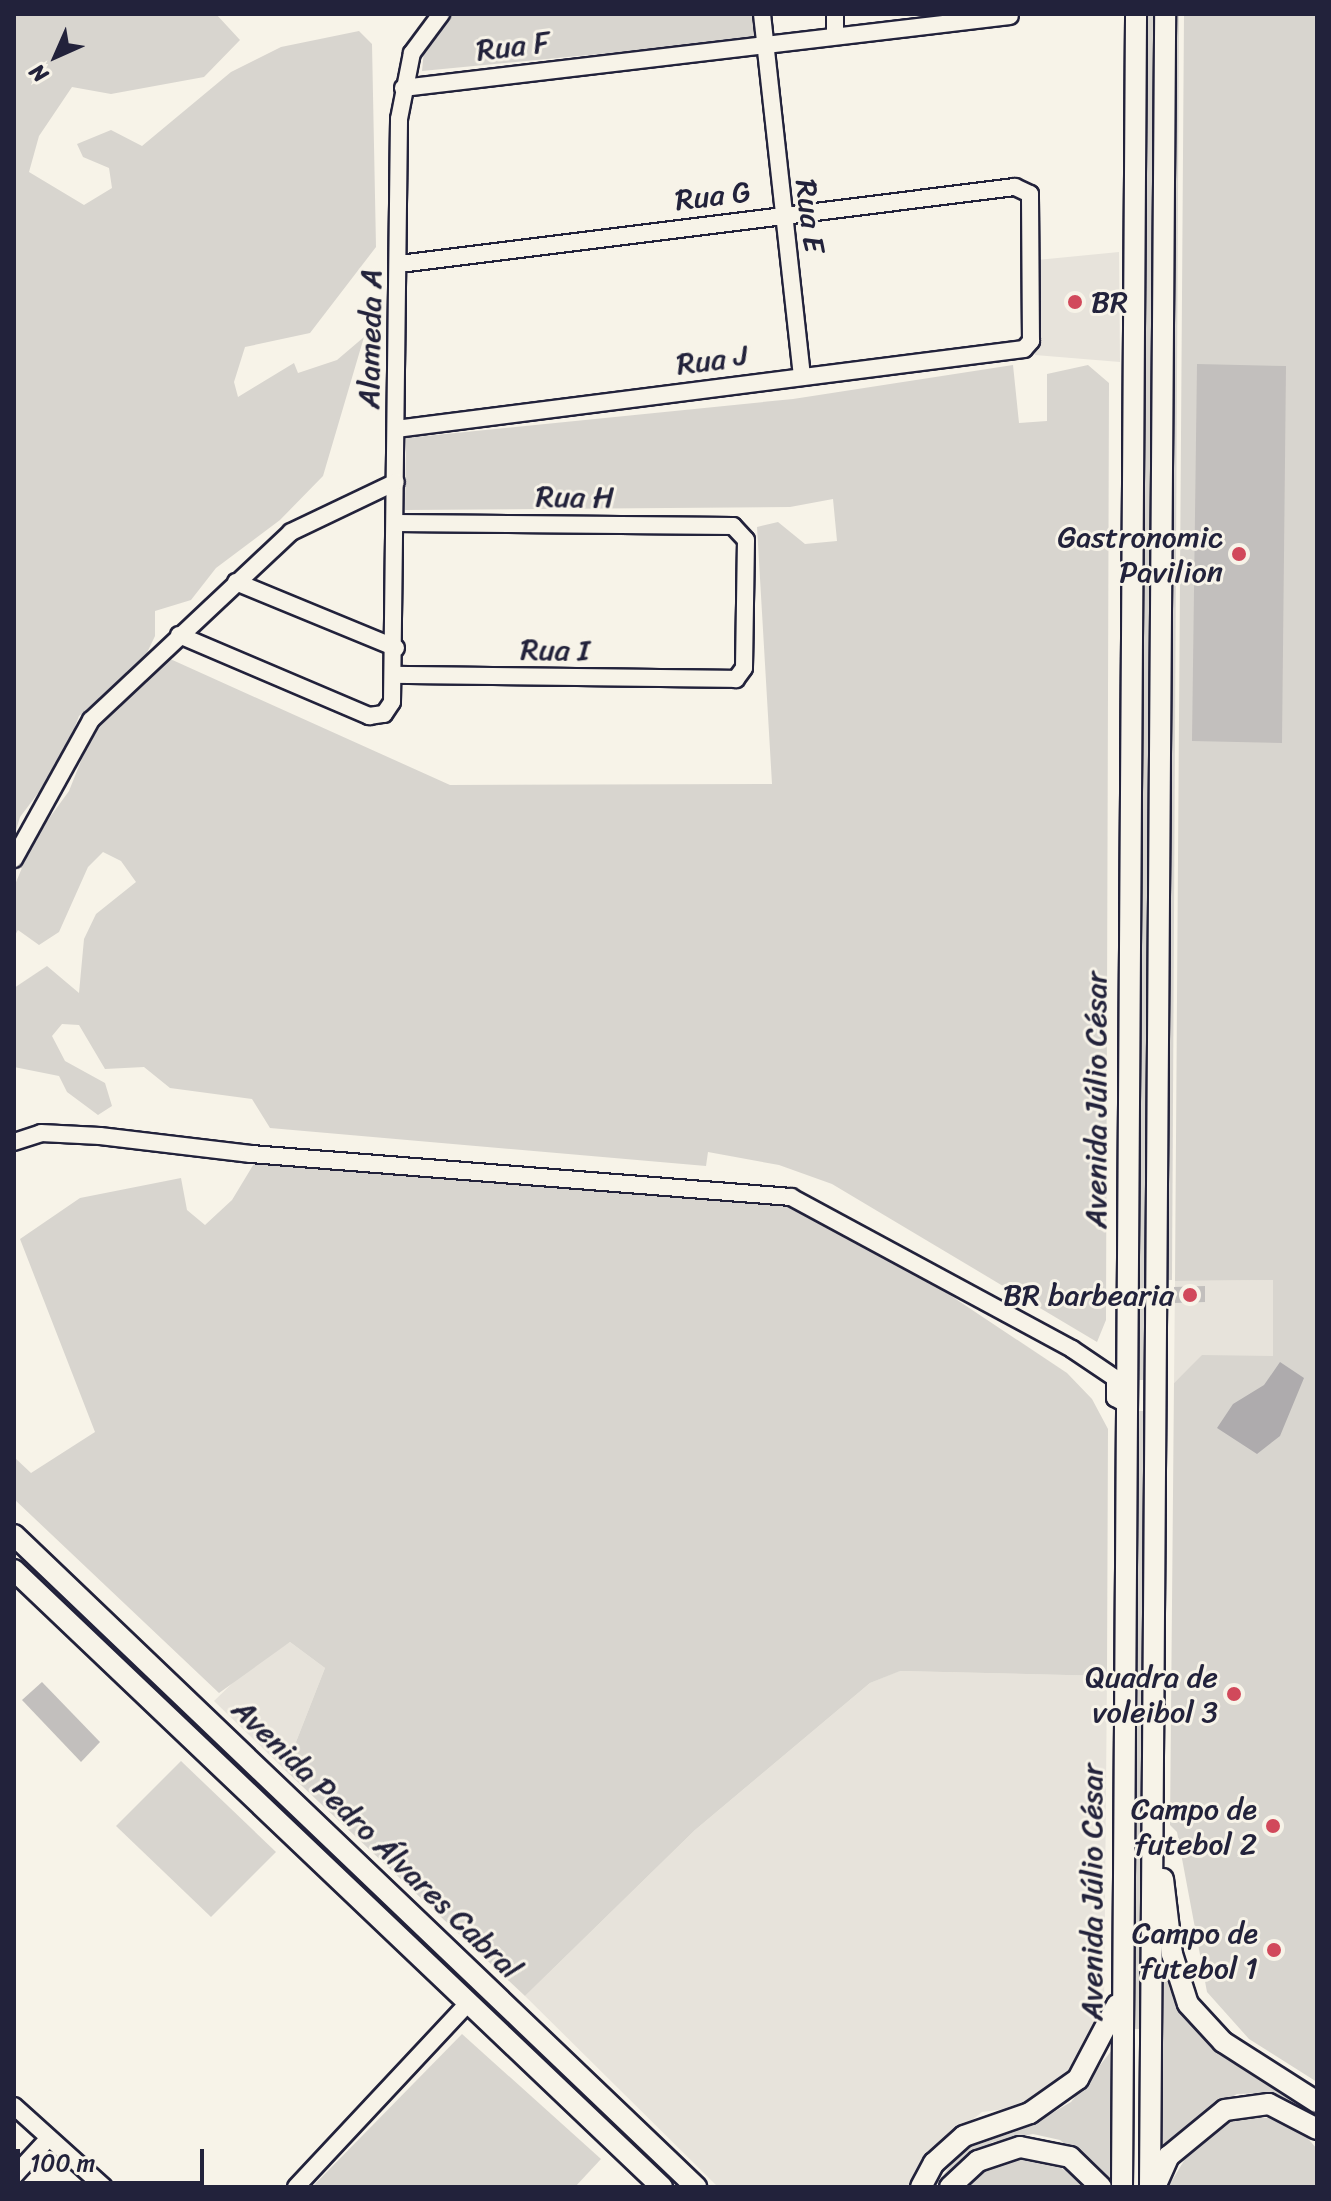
<!DOCTYPE html>
<meta charset="utf-8">
<style>
body{margin:0}
#map{position:relative;width:1331px;height:2201px;overflow:hidden;background:#f7f3e8;font-family:Sriracha,sans-serif}
div>[style]{position:absolute}
.built>*{inset:0;background:#e7e3db}
.green>*{inset:0;background:#d8d5cf}
.water>*{inset:0;background:#aeabad}
.building>*{inset:0;background:#c2bfbd}
.roads{filter:drop-shadow(2px 0 #22223b) drop-shadow(-2px 0 #22223b) drop-shadow(0 2px #22223b) drop-shadow(0 -2px #22223b)}
.minor>*{height:16px;margin:-8px;padding:0 8px;transform-origin:8px;border-radius:8px;background:#f7f3e8}
.major>*{height:20px;margin:-10px;padding:0 10px;transform-origin:10px;border-radius:10px;background:#f7f3e8}
.dots>*{width:22px;height:22px;translate:-50% -50%;box-sizing:border-box;border:4px solid #f7f3e8;border-radius:50%}
span{translate:-50% -50%;white-space:nowrap;text-align:center;line-height:1.15;-webkit-text-stroke:6px #f7f3e8;paint-order:stroke}
.street-label{font-size:30px;color:#22223b}
.poi-label{font-size:30px;color:#22223b}
.left{translate:0 -50%;text-align:left}
.right{translate:-100% -50%;text-align:right}
.frame{position:absolute;inset:0;border:16px solid #22223b;pointer-events:none}
.north{position:absolute;left:16px;top:16px;width:80px;height:80px;-webkit-text-stroke:6px #f7f3e8;paint-order:stroke;rotate:225deg;font-size:22px;font-weight:700;line-height:32px;text-align:center;color:#22223b}
.north::after{content:'';display:block;margin:auto;width:28px;height:36px;background:#22223b;clip-path:polygon(50% 0,100% 100%,50% 72%,0 100%)}
.scale{position:absolute;left:16px;top:2149px;width:188px;height:36px;box-sizing:border-box;border:4px solid #22223b;border-top:0;padding-left:10px;font-size:24px;line-height:28px;white-space:nowrap;color:#22223b;-webkit-text-stroke:6px #f7f3e8;paint-order:stroke}
</style>
<div id="map">
<div class="built">
<i style="clip-path:polygon(1119px 252px,1120px 362px,1035px 355px,1037px 260px)"></i>
<i style="clip-path:polygon(1273px 1280px,1273px 1356px,1202px 1356px,1174px 1383px,1175px 1281px)"></i>
<i style="clip-path:polygon(290px 1642px,325px 1668px,285px 1770px,214px 1701px,246px 1670px)"></i>
<i style="clip-path:polygon(899px 1671px,1107px 1676px,1104px 2015px,1082px 2057px,1054px 2086px,1023px 2107px,982px 2112px,932px 2152px,913px 2187px,718px 2187px,525px 1996px,695px 1830px,870px 1683px)"></i>
</div>
<div class="green">
<i style="clip-path:polygon(14px 14px,216px 14px,240px 40px,204px 77px,111px 94px,72px 87px,39px 136px,29px 172px,84px 205px,112px 188px,109px 168px,83px 157px,77px 144px,111px 130px,142px 146px,231px 72px,281px 47px,359px 31px,372px 44px,376px 247px,310px 333px,245px 347px,234px 382px,238px 397px,294px 363px,298px 373px,337px 360px,364px 337px,323px 476px,280px 520px,216px 568px,191px 600px,155px 611px,155px 636px,145px 657px,79px 716px,61px 763px,20px 817px,14px 837px)"></i>
<i style="clip-path:polygon(452px 14px,756px 14px,755px 39px,422px 71px,424px 50px)"></i>
<i style="clip-path:polygon(1148px 14px,1155px 14px,1146px 1380px,1139px 1380px)"></i>
<i style="clip-path:polygon(1174px 14px,1179px 14px,1172px 1280px,1167px 1280px)"></i>
<i style="clip-path:polygon(1184px 14px,1317px 14px,1317px 2082px,1249px 2039px,1207px 1992px,1177px 1832px,1170px 1825px,1174px 1383px,1202px 1355px,1273px 1356px,1273px 1280px,1175px 1281px)"></i>
<i style="clip-path:polygon(1013px 365px,1019px 423px,1047px 421px,1047px 374px,1088px 365px,1109px 383px,1106px 1320px,1097px 1342px,832px 1184px,779px 1165px,708px 1152px,706px 1166px,270px 1128px,252px 1099px,170px 1088px,144px 1067px,105px 1069px,79px 1025px,62px 1024px,52px 1036px,65px 1061px,105px 1083px,112px 1106px,98px 1115px,67px 1092px,59px 1076px,14px 1067px,14px 988px,47px 966px,79px 993px,84px 939px,96px 914px,136px 882px,121px 861px,103px 852px,88px 867px,59px 932px,39px 945px,18px 930px,14px 937px,14px 887px,34px 839px,69px 791px,94px 728px,168px 658px,450px 785px,772px 784px,757px 527px,778px 522px,805px 544px,837px 541px,833px 499px,790px 507px,405px 510px,406px 438px,793px 399px)"></i>
<i style="clip-path:polygon(255px 1162px,775px 1199px,834px 1218px,1067px 1373px,1092px 1399px,1108px 1429px,1107px 1676px,900px 1671px,870px 1683px,695px 1830px,525px 1996px,285px 1770px,325px 1668px,290px 1642px,219px 1693px,14px 1499px,14px 1457px,31px 1473px,95px 1432px,20px 1239px,80px 1198px,181px 1178px,187px 1210px,205px 1225px,232px 1200px)"></i>
<i style="clip-path:polygon(1139px 1411px,1146px 1411px,1142px 2029px,1135px 2029px)"></i>
<i style="clip-path:polygon(181px 1761px,276px 1852px,211px 1917px,116px 1826px)"></i>
<i style="clip-path:polygon(1162px 1961px,1191px 2018px,1224px 2053px,1317px 2113px,1317px 2118px,1266px 2093px,1237px 2094px,1200px 2115px,1162px 2150px)"></i>
<i style="clip-path:polygon(462px 2034px,601px 2159px,575px 2187px,312px 2187px)"></i>
<i style="clip-path:polygon(1116px 2045px,1112px 2187px,1060px 2140px,1033px 2134px,992px 2142px,934px 2187px,965px 2147px,1035px 2123px,1071px 2102px)"></i>
<i style="clip-path:polygon(1228px 2117px,1269px 2118px,1304px 2134px,1317px 2149px,1317px 2187px,1168px 2187px,1196px 2141px)"></i>
<i style="clip-path:polygon(1021px 2158px,1051px 2160px,1087px 2187px,960px 2187px,994px 2164px)"></i>
</div>
<div class="water">
<i style="clip-path:polygon(1280px 1362px,1304px 1378px,1280px 1436px,1257px 1454px,1217px 1428px,1233px 1404px,1264px 1385px)"></i>
</div>
<div class="building">
<i style="clip-path:polygon(1197px 364px,1286px 366px,1282px 743px,1192px 741px)"></i>
<i style="clip-path:polygon(1205px 1286px,1205px 1302px,1175px 1303px,1174px 1287px)"></i>
<i style="clip-path:polygon(42px 1682px,100px 1742px,81px 1762px,22px 1700px)"></i>
</div>
<div class="roads">
<div class="minor">
<i style="left:762px;top:14px;width:365px;rotate:83.7deg"></i>
<i style="left:835px;top:36px;width:22px;rotate:-90deg"></i>
<i style="left:403px;top:88px;width:611px;rotate:-6.76deg"></i>
<i style="left:396px;top:429px;width:633px;rotate:-7.26deg"></i>
<i style="left:1024px;top:349px;width:11px;rotate:-49deg"></i>
<i style="left:1031px;top:341px;width:147px;rotate:-90.4deg"></i>
<i style="left:1030px;top:194px;width:17px;rotate:-155deg"></i>
<i style="left:1015px;top:187px;width:621px;rotate:172.87deg"></i>
<i style="left:396px;top:523px;width:337px;rotate:0.5deg"></i>
<i style="left:733px;top:526px;width:19px;rotate:47deg"></i>
<i style="left:746px;top:540px;width:128px;rotate:90.9deg"></i>
<i style="left:744px;top:668px;width:14px;rotate:126deg"></i>
<i style="left:736px;top:679px;width:340px;rotate:-179.3deg"></i>
<i style="left:236px;top:582px;width:173px;rotate:22.4deg"></i>
<i style="left:179px;top:635px;width:207px;rotate:23.1deg"></i>
<i style="left:369px;top:716px;width:15px;rotate:-8deg"></i>
<i style="left:384px;top:714px;width:14px;rotate:-56deg"></i>
<i style="left:392px;top:702px;width:583px;rotate:-89.31deg"></i>
<i style="left:399px;top:119px;width:67px;rotate:-78.9deg"></i>
<i style="left:412px;top:53px;width:49px;rotate:-53.4deg"></i>
<i style="left:14px;top:859px;width:159px;rotate:-61deg"></i>
<i style="left:91px;top:720px;width:274px;rotate:-43.2deg"></i>
<i style="left:291px;top:532px;width:116px;rotate:-25.5deg"></i>
<i style="left:14px;top:1142px;width:28px;rotate:-18deg"></i>
<i style="left:41px;top:1133px;width:59px;rotate:2.9deg"></i>
<i style="left:100px;top:1136px;width:152px;rotate:6.8deg"></i>
<i style="left:251px;top:1154px;width:542px;rotate:4.55deg"></i>
<i style="left:791px;top:1197px;width:319px;rotate:28.4deg"></i>
<i style="left:1072px;top:1349px;width:52px;rotate:34deg"></i>
<i style="left:1115px;top:1378px;width:20px;rotate:90deg"></i>
<i style="left:1115px;top:1398px;width:10px;rotate:29deg"></i>
<i style="left:14px;top:2106px;width:121px;rotate:42deg"></i>
<i style="left:14px;top:2176px;width:50px;rotate:-47.4deg"></i>
<i style="left:296px;top:2187px;width:252px;rotate:-46.9deg"></i>
</div>
<div class="major">
<i style="left:14px;top:1535px;width:944px;rotate:43.71deg"></i>
<i style="left:14px;top:1570px;width:895px;rotate:43.6deg"></i>
<i style="left:1163px;top:1879px;width:76px;rotate:83.2deg"></i>
<i style="left:1172px;top:1954px;width:52px;rotate:72.3deg"></i>
<i style="left:1188px;top:2004px;width:52px;rotate:47.4deg"></i>
<i style="left:1223px;top:2042px;width:112px;rotate:32.6deg"></i>
<i style="left:921px;top:2187px;width:27px;rotate:-62deg"></i>
<i style="left:934px;top:2163px;width:40px;rotate:-42deg"></i>
<i style="left:964px;top:2136px;width:70px;rotate:-19.2deg"></i>
<i style="left:1030px;top:2113px;width:59px;rotate:-35.3deg"></i>
<i style="left:1078px;top:2079px;width:84px;rotate:-62.2deg"></i>
<i style="left:950px;top:2187px;width:38px;rotate:-43deg"></i>
<i style="left:978px;top:2161px;width:44px;rotate:-18.4deg"></i>
<i style="left:1020px;top:2147px;width:51px;rotate:11.3deg"></i>
<i style="left:1070px;top:2157px;width:43px;rotate:44.1deg"></i>
<i style="left:1122px;top:2187px;width:2173px;rotate:-89.63deg"></i>
<i style="left:1150px;top:2187px;width:2173px;rotate:-89.6deg"></i>
<i style="left:1155px;top:2187px;width:34px;rotate:-66deg"></i>
<i style="left:1169px;top:2156px;width:72px;rotate:-39.4deg"></i>
<i style="left:1225px;top:2110px;width:44px;rotate:-7.8deg"></i>
<i style="left:1269px;top:2104px;width:54px;rotate:27.5deg"></i>
</div>
</div>
<div class="dots">
<i style="left:1075px;top:302px;background:#d1495b"></i>
<i style="left:1239px;top:554px;background:#d1495b"></i>
<i style="left:1190px;top:1295px;background:#d1495b"></i>
<i style="left:1234px;top:1694px;background:#d1495b"></i>
<i style="left:1273px;top:1826px;background:#d1495b"></i>
<i style="left:1274px;top:1950px;background:#d1495b"></i>
</div>
<div class="street-label">
<span style="left:513px;top:46px;rotate:-7deg">Rua F</span>
<span style="left:713px;top:196px;rotate:-7deg">Rua G</span>
<span style="left:810px;top:216px;rotate:83deg">Rua E</span>
<span style="left:370px;top:339px;rotate:-89deg">Alameda A</span>
<span style="left:712px;top:360px;rotate:-7deg">Rua J</span>
<span style="left:575px;top:497px;rotate:1deg">Rua H</span>
<span style="left:555px;top:650px;rotate:1deg">Rua I</span>
<span style="left:1096px;top:1100px;rotate:-90deg">Avenida Júlio César</span>
<span style="left:377px;top:1839px;rotate:44deg">Avenida Pedro Álvares Cabral</span>
<span style="left:1092px;top:1892px;rotate:-90deg">Avenida Júlio César</span>
</div>
<div class="poi-label">
<span class="left" style="left:1091px;top:302px">BR</span>
<span class="right" style="left:1223px;top:554px">Gastronomic<br>Pavilion</span>
<span class="right" style="left:1174px;top:1295px">BR barbearia</span>
<span class="right" style="left:1218px;top:1694px">Quadra de<br>voleibol 3</span>
<span class="right" style="left:1257px;top:1826px">Campo de<br>futebol 2</span>
<span class="right" style="left:1258px;top:1950px">Campo de<br>futebol 1</span>
</div>
<div class="frame"></div>
<div class="north">N</div>
<div class="scale">100 m</div>
</div>
